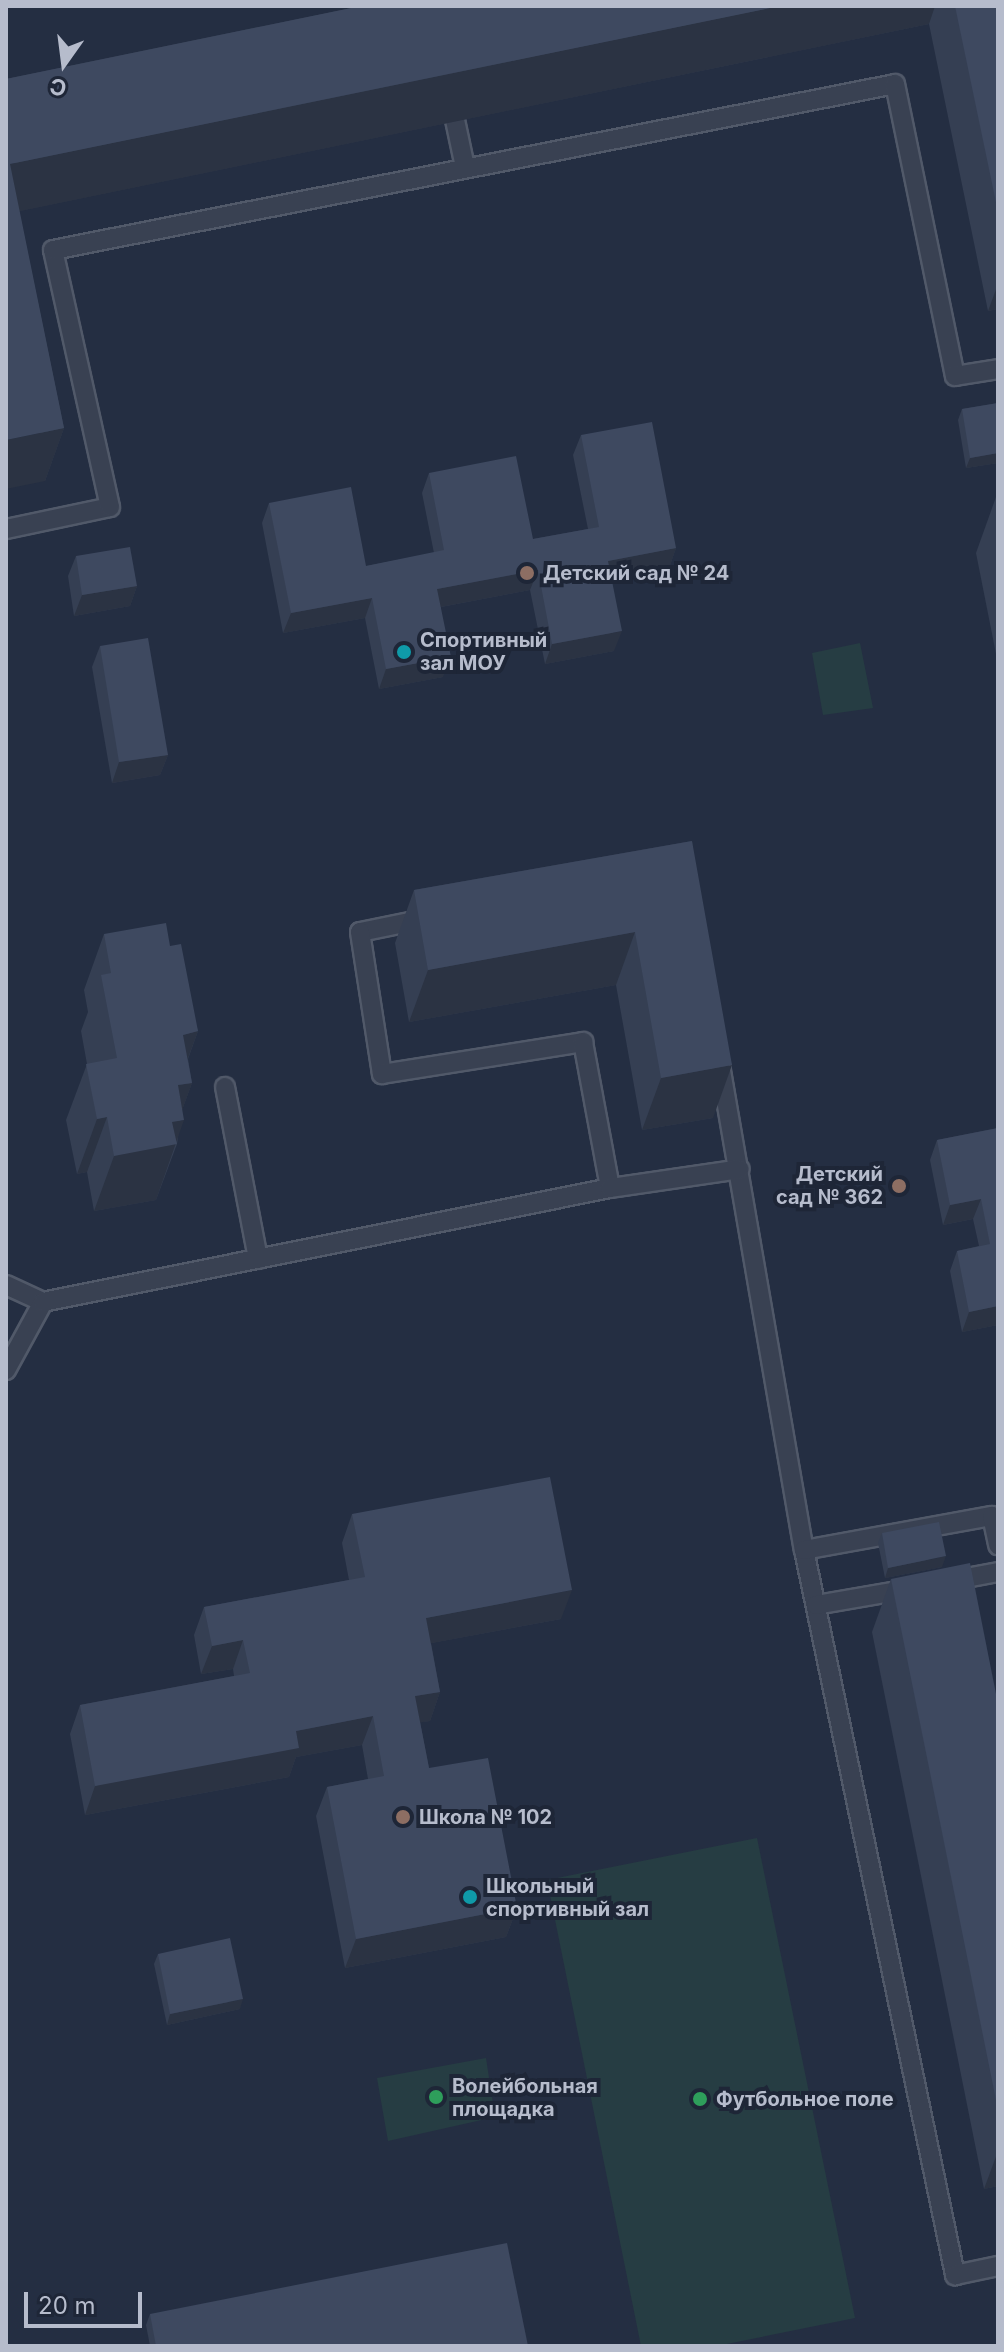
<!DOCTYPE html>
<meta charset="utf-8">
<style>
body{margin:0}
#map{position:relative;width:1004px;height:2352px;overflow:hidden;background:#242e42;font-family:Inter,sans-serif}
div>[style]{position:absolute}
.green>*{inset:0;background:#263d43}
.roads{filter:drop-shadow(2px 0 #515969) drop-shadow(-2px 0 #515969) drop-shadow(0 2px #515969) drop-shadow(0 -2px #515969)}
.lane>*{height:18px;margin:-9px;padding:0 9px;transform-origin:9px;border-radius:9px;background:#394152}
.wall>*{inset:0;background:#353f53}
.shaded-wall>*{inset:0;background:#2b3343}
.building>*{inset:0;background:#3e4960}
.dots>*{width:22px;height:22px;translate:-50% -50%;box-sizing:border-box;border:4px solid #1e2637;border-radius:50%}
span{translate:-50% -50%;white-space:nowrap;text-align:center;line-height:1.15;-webkit-text-stroke:8px #1e2637;paint-order:stroke}
.poi-label{font-size:20px;color:#b6bccc;font-weight:700}
.left{translate:0 -50%;text-align:left}
.right{translate:-100% -50%;text-align:right}
.frame{position:absolute;inset:0;border:8px solid #b6bccc;pointer-events:none}
.north{position:absolute;left:24px;top:24px;width:80px;height:80px;-webkit-text-stroke:6px #1e2637;paint-order:stroke;rotate:194deg;font-size:22px;font-weight:700;line-height:32px;text-align:center;color:#b6bccc}
.north::after{content:'';display:block;margin:auto;width:28px;height:36px;background:#b6bccc;clip-path:polygon(50% 0,100% 100%,50% 72%,0 100%)}
.scale{position:absolute;left:24px;top:2292px;width:118px;height:36px;box-sizing:border-box;border:4px solid #b6bccc;border-top:0;padding-left:10px;font-size:24px;line-height:28px;white-space:nowrap;color:#b6bccc;-webkit-text-stroke:6px #1e2637;paint-order:stroke}
</style>
<div id="map">
<div class="green">
<i style="clip-path:polygon(860px 643px,873px 708px,823px 715px,812px 653px)"></i>
<i style="clip-path:polygon(757px 1838px,855px 2318px,717px 2346px,641px 2346px,547px 1880px)"></i>
<i style="clip-path:polygon(486px 2058px,495px 2117px,388px 2141px,377px 2078px)"></i>
</div>
<div class="roads">
<div class="lane">
<i style="left:455px;top:120px;width:48px;rotate:78deg"></i>
<i style="left:6px;top:529px;width:106px;rotate:-11.9deg"></i>
<i style="left:110px;top:507px;width:263px;rotate:-102.5deg"></i>
<i style="left:53px;top:250px;width:858px;rotate:-11.15deg"></i>
<i style="left:895px;top:84px;width:298px;rotate:78.4deg"></i>
<i style="left:955px;top:376px;width:44px;rotate:-9.2deg"></i>
<i style="left:424px;top:919px;width:65px;rotate:168.5deg"></i>
<i style="left:360px;top:932px;width:144px;rotate:81.2deg"></i>
<i style="left:382px;top:1074px;width:204px;rotate:-9deg"></i>
<i style="left:583px;top:1042px;width:148px;rotate:79.5deg"></i>
<i style="left:720px;top:1065px;width:492px;rotate:80.2deg"></i>
<i style="left:804px;top:1550px;width:741px;rotate:78.23deg"></i>
<i style="left:955px;top:2275px;width:44px;rotate:-11.8deg"></i>
<i style="left:225px;top:1087px;width:175px;rotate:79.1deg"></i>
<i style="left:6px;top:1285px;width:41px;rotate:24.7deg"></i>
<i style="left:6px;top:1370px;width:77px;rotate:-61.4deg"></i>
<i style="left:43px;top:1302px;width:578px;rotate:-11.37deg"></i>
<i style="left:610px;top:1188px;width:131px;rotate:-8.3deg"></i>
<i style="left:804px;top:1550px;width:191px;rotate:-10.3deg"></i>
<i style="left:992px;top:1516px;width:30px;rotate:78deg"></i>
<i style="left:950px;top:1581px;width:49px;rotate:-10.6deg"></i>
<i style="left:816px;top:1605px;width:94px;rotate:-9.8deg"></i>
</div>
</div>
<div class="wall">
<i style="clip-path:polygon(361px 6px,998px 6px,998px 309px,988px 311px,929px 24px,19px 211px,64px 428px,45px 481px,6px 79px)"></i>
<i style="clip-path:polygon(998px 403px,998px 463px,966px 468px,958px 420px,962px 409px)"></i>
<i style="clip-path:polygon(581px 435px,676px 548px,669px 568px,611px 579px,614px 651px,545px 664px,530px 590px,441px 607px,443px 677px,379px 689px,365px 618px,283px 633px,262px 523px,269px 503px,366px 566px,434px 553px,422px 493px,429px 473px,533px 539px,588px 529px,573px 455px)"></i>
<i style="clip-path:polygon(996px 497px,998px 497px,998px 664px,976px 553px)"></i>
<i style="clip-path:polygon(76px 556px,137px 586px,130px 606px,74px 616px,68px 576px)"></i>
<i style="clip-path:polygon(100px 646px,168px 755px,160px 775px,112px 783px,92px 667px)"></i>
<i style="clip-path:polygon(692px 841px,713px 1118px,642px 1130px,616px 985px,409px 1022px,395px 943px,414px 890px)"></i>
<i style="clip-path:polygon(104px 934px,170px 946px,198px 1031px,188px 1059px,192px 1083px,182px 1110px,177px 1144px,156px 1200px,94px 1211px,87px 1172px,77px 1174px,66px 1120px,87px 1064px,81px 1031px,88px 1012px,84px 990px)"></i>
<i style="clip-path:polygon(998px 1128px,998px 1325px,962px 1332px,950px 1271px,957px 1251px,979px 1246px,973px 1219px,943px 1225px,930px 1160px,937px 1140px)"></i>
<i style="clip-path:polygon(352px 1514px,561px 1619px,431px 1643px,440px 1692px,430px 1721px,420px 1722px,429px 1768px,517px 1908px,506px 1937px,345px 1968px,316px 1816px,327px 1787px,368px 1779px,362px 1745px,296px 1757px,289px 1777px,85px 1815px,70px 1734px,80px 1705px,234px 1676px,233px 1669px,201px 1674px,194px 1635px,204px 1607px,349px 1580px,342px 1543px)"></i>
<i style="clip-path:polygon(882px 1533px,942px 1567px,885px 1578px,878px 1543px)"></i>
<i style="clip-path:polygon(891px 1579px,998px 1704px,998px 2186px,984px 2189px,872px 1632px)"></i>
<i style="clip-path:polygon(158px 1954px,240px 2009px,167px 2025px,154px 1964px)"></i>
<i style="clip-path:polygon(150px 2314px,528px 2346px,150px 2346px,146px 2325px)"></i>
</div>
<div class="shaded-wall">
<i style="clip-path:polygon(780px 6px,935px 6px,929px 24px,6px 214px,10px 164px)"></i>
<i style="clip-path:polygon(998px 284px,998px 309px,988px 311px)"></i>
<i style="clip-path:polygon(64px 428px,45px 481px,6px 489px,6px 440px)"></i>
<i style="clip-path:polygon(998px 453px,998px 463px,966px 468px,970px 458px)"></i>
<i style="clip-path:polygon(676px 548px,669px 568px,601px 581px,608px 561px)"></i>
<i style="clip-path:polygon(538px 570px,530px 590px,430px 609px,437px 589px)"></i>
<i style="clip-path:polygon(137px 586px,130px 606px,74px 616px,82px 595px)"></i>
<i style="clip-path:polygon(372px 598px,365px 618px,283px 633px,291px 613px)"></i>
<i style="clip-path:polygon(622px 631px,614px 651px,545px 664px,552px 644px)"></i>
<i style="clip-path:polygon(451px 657px,443px 677px,379px 689px,386px 669px)"></i>
<i style="clip-path:polygon(168px 755px,160px 775px,112px 783px,119px 762px)"></i>
<i style="clip-path:polygon(635px 932px,616px 985px,409px 1022px,428px 970px)"></i>
<i style="clip-path:polygon(198px 1031px,178px 1085px,192px 1083px,178px 1121px,184px 1120px,156px 1200px,94px 1211px,114px 1156px,183px 1035px)"></i>
<i style="clip-path:polygon(732px 1065px,713px 1118px,642px 1130px,661px 1078px)"></i>
<i style="clip-path:polygon(107px 1117px,87px 1172px,77px 1174px,97px 1119px)"></i>
<i style="clip-path:polygon(981px 1199px,973px 1219px,943px 1225px,950px 1205px)"></i>
<i style="clip-path:polygon(998px 1306px,998px 1325px,962px 1332px,969px 1312px)"></i>
<i style="clip-path:polygon(946px 1556px,942px 1567px,885px 1578px,888px 1568px)"></i>
<i style="clip-path:polygon(572px 1590px,561px 1619px,416px 1646px,426px 1618px)"></i>
<i style="clip-path:polygon(243px 1640px,233px 1669px,201px 1674px,212px 1646px)"></i>
<i style="clip-path:polygon(440px 1692px,430px 1721px,405px 1725px,415px 1696px)"></i>
<i style="clip-path:polygon(373px 1716px,362px 1745px,296px 1757px,289px 1777px,85px 1815px,95px 1786px,296px 1731px)"></i>
<i style="clip-path:polygon(517px 1908px,506px 1937px,345px 1968px,356px 1939px)"></i>
<i style="clip-path:polygon(243px 1999px,240px 2009px,167px 2025px,170px 2014px)"></i>
<i style="clip-path:polygon(998px 2151px,998px 2186px,984px 2189px)"></i>
</div>
<div class="building">
<i style="clip-path:polygon(361px 6px,780px 6px,10px 164px,64px 428px,6px 440px,6px 79px)"></i>
<i style="clip-path:polygon(955px 6px,998px 6px,998px 212px)"></i>
<i style="clip-path:polygon(998px 403px,998px 453px,970px 458px,962px 409px)"></i>
<i style="clip-path:polygon(652px 422px,676px 548px,608px 561px,622px 631px,552px 644px,538px 570px,437px 589px,451px 657px,386px 669px,372px 598px,291px 613px,269px 503px,351px 487px,366px 566px,444px 550px,429px 473px,516px 456px,533px 539px,599px 527px,581px 435px)"></i>
<i style="clip-path:polygon(130px 547px,137px 586px,82px 595px,76px 556px)"></i>
<i style="clip-path:polygon(148px 638px,168px 755px,119px 762px,100px 646px)"></i>
<i style="clip-path:polygon(692px 841px,732px 1065px,661px 1078px,635px 932px,428px 970px,414px 890px)"></i>
<i style="clip-path:polygon(166px 923px,170px 946px,181px 944px,198px 1031px,183px 1035px,192px 1083px,178px 1085px,184px 1120px,172px 1122px,177px 1144px,114px 1156px,107px 1117px,97px 1119px,86px 1064px,117px 1058px,101px 975px,111px 973px,104px 934px)"></i>
<i style="clip-path:polygon(998px 1128px,998px 1306px,969px 1312px,957px 1251px,990px 1244px,981px 1199px,950px 1205px,937px 1140px)"></i>
<i style="clip-path:polygon(550px 1477px,572px 1590px,426px 1618px,440px 1692px,415px 1696px,429px 1768px,488px 1758px,517px 1908px,356px 1939px,327px 1787px,384px 1776px,373px 1716px,296px 1731px,299px 1748px,95px 1786px,80px 1705px,250px 1673px,243px 1640px,212px 1646px,204px 1607px,365px 1577px,352px 1514px)"></i>
<i style="clip-path:polygon(939px 1522px,946px 1556px,888px 1568px,882px 1533px)"></i>
<i style="clip-path:polygon(970px 1563px,998px 1704px,998px 2110px,891px 1579px)"></i>
<i style="clip-path:polygon(230px 1938px,243px 1999px,170px 2014px,158px 1954px)"></i>
<i style="clip-path:polygon(507px 2243px,528px 2346px,156px 2346px,150px 2314px)"></i>
</div>
<div class="dots">
<i style="left:527px;top:573px;background:#8d6e63"></i>
<i style="left:404px;top:652px;background:#0f9aa8"></i>
<i style="left:899px;top:1186px;background:#8d6e63"></i>
<i style="left:403px;top:1817px;background:#8d6e63"></i>
<i style="left:470px;top:1897px;background:#0f9aa8"></i>
<i style="left:436px;top:2097px;background:#2e9e5b"></i>
<i style="left:700px;top:2099px;background:#2e9e5b"></i>
</div>
<div class="poi-label">
<span class="left" style="left:543px;top:573px">Детский сад № 24</span>
<span class="left" style="left:420px;top:652px">Спортивный<br>зал МОУ</span>
<span class="right" style="left:883px;top:1186px">Детский<br>сад № 362</span>
<span class="left" style="left:419px;top:1817px">Школа № 102</span>
<span class="left" style="left:486px;top:1898px">Школьный<br>спортивный зал</span>
<span class="left" style="left:452px;top:2098px">Волейбольная<br>площадка</span>
<span class="left" style="left:716px;top:2099px">Футбольное поле</span>
</div>
<div class="frame"></div>
<div class="north">С</div>
<div class="scale">20 m</div>
</div>
